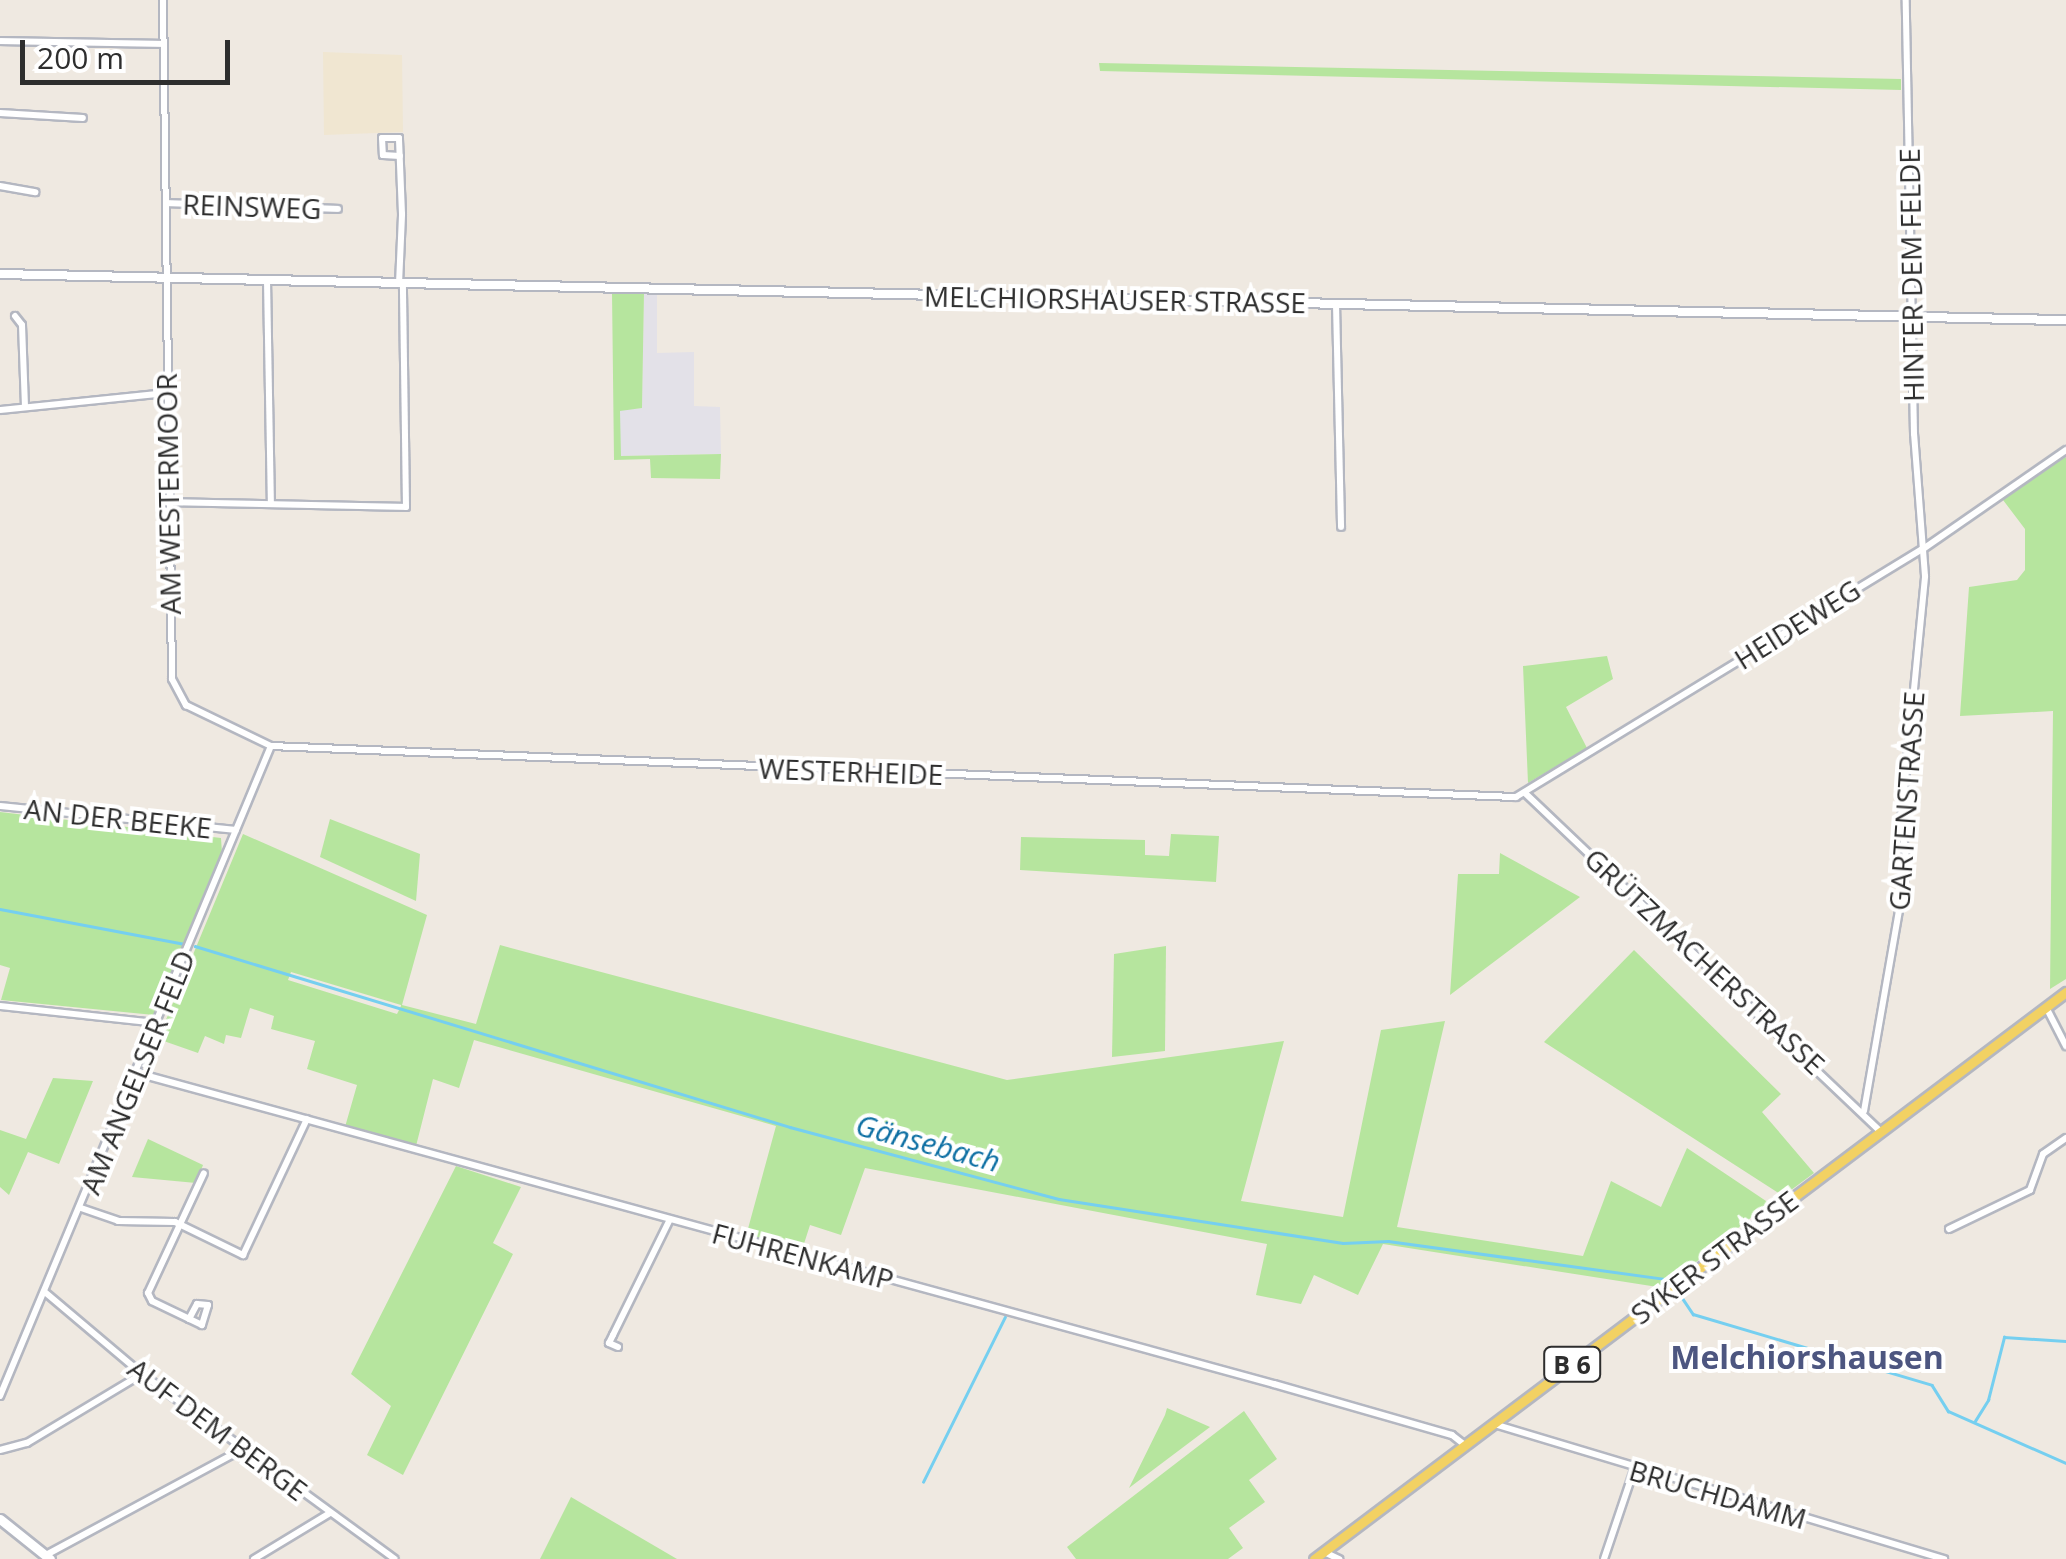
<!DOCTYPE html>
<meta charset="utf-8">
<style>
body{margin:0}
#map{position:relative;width:2066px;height:1559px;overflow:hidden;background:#efe9e1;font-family:"Open Sans",sans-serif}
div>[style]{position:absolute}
.industrial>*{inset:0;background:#e3e1e8}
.education>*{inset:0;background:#f0e6d1}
.green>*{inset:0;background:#b6e59e}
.stream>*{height:2.5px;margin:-1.25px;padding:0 1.25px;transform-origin:1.25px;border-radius:1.25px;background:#75cff0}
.roads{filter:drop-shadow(2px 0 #b4b7c1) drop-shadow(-2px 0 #b4b7c1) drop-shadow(0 2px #b4b7c1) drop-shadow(0 -2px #b4b7c1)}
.minor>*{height:6px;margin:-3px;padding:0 3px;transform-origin:3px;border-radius:3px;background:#fff}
.tertiary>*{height:8px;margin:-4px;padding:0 4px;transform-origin:4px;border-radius:4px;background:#fff}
.secondary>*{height:9px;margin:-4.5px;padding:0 4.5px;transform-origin:4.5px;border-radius:4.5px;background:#fff}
.primary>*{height:9px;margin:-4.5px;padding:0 4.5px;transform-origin:4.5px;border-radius:4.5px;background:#f2d163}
span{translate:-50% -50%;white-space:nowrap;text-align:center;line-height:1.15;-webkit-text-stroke:8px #fff;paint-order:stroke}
.shield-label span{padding:2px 8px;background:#fff;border:2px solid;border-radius:8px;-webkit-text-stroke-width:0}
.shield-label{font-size:25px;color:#2e2e2e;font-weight:700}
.street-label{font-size:28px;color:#2e2e2e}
.water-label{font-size:30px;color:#0d6fa3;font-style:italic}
.quarter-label{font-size:32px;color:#4d5680;font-weight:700}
.scale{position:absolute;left:20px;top:40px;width:210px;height:45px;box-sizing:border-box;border:5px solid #2e2e2e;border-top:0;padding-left:12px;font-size:30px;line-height:35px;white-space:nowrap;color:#2e2e2e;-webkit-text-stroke:8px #fff;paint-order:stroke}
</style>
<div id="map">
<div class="industrial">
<i style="clip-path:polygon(644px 293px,657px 293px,657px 353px,694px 352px,694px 406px,720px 407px,721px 454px,620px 456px,620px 410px,642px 408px)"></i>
</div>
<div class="education">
<i style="clip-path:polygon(323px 52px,402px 55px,403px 132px,324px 135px)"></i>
</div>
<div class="green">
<i style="clip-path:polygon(1099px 63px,1901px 79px,1901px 90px,1100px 71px)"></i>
<i style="clip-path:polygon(612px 293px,644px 293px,642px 408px,620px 411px,621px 456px,721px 454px,720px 479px,651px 478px,650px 459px,614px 460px)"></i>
<i style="clip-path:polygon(2066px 457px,2066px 979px,2050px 989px,2053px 711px,1960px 716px,1969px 587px,2017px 580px,2025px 570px,2025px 529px,2000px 496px)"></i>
<i style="clip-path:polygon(1607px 656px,1613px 679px,1566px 707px,1587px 748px,1528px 783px,1523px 666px)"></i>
<i style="clip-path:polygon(0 812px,221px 838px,222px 853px,154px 1015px,1px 1000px,10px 968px,0 965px)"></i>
<i style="clip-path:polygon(330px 819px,420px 854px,416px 901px,320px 857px)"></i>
<i style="clip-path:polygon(evenodd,243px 834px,427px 915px,402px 1005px,476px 1024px,500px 945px,1007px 1080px,1284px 1041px,1241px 1201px,1343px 1217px,1381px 1030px,1445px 1021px,1397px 1227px,1583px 1256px,1611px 1181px,1661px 1207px,1687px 1148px,1769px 1203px,1664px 1288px,1383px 1244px,1358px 1295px,1314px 1275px,1301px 1304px,1256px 1295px,1267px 1244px,865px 1168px,841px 1235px,810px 1225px,802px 1250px,746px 1236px,776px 1126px,474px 1040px,459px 1088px,433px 1079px,416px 1146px,345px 1127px,357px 1085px,307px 1069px,315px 1041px,271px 1029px,274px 1016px,250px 1008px,241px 1038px,226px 1035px,224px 1044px,205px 1036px,198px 1053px,158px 1039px,243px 834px,291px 972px,401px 1005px,401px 1006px,397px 1014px,288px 980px,291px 972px)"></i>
<i style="clip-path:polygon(1171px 834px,1219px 836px,1216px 882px,1020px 870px,1021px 837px,1145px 840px,1145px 855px,1169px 856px)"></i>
<i style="clip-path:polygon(1500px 853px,1580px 897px,1450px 995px,1458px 874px,1499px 874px)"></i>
<i style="clip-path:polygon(1166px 946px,1165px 1051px,1112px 1057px,1114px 954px)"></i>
<i style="clip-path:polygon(1634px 950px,1781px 1094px,1762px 1112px,1814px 1173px,1783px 1196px,1544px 1042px)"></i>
<i style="clip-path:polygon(53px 1078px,93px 1081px,59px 1164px,28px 1152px,9px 1195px,0 1187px,0 1130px,26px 1139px)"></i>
<i style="clip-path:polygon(148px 1139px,203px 1165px,196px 1183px,132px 1177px)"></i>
<i style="clip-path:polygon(456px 1166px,521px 1187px,493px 1243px,513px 1254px,403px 1475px,367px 1455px,391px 1406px,351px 1374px)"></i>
<i style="clip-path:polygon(1167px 1408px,1210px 1427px,1129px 1488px,1165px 1415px)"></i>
<i style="clip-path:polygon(1244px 1411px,1277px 1459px,1249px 1480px,1265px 1502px,1229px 1528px,1243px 1548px,1228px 1559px,1076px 1559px,1067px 1547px)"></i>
<i style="clip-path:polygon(571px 1497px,677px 1559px,540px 1559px)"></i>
</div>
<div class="stream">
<i style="left:0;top:909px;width:189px;rotate:10.7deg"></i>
<i style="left:195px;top:946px;width:622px;rotate:16.92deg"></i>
<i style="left:790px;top:1127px;width:278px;rotate:15deg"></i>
<i style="left:1059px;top:1199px;width:287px;rotate:8.8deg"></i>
<i style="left:1343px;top:1243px;width:45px;rotate:-2.5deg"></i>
<i style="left:1388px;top:1241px;width:286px;rotate:7.8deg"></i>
<i style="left:1681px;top:1296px;width:22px;rotate:56deg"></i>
<i style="left:1693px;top:1314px;width:249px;rotate:16.5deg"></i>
<i style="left:1932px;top:1385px;width:31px;rotate:58deg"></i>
<i style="left:1948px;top:1411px;width:129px;rotate:23.8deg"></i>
<i style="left:1975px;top:1421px;width:25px;rotate:-58deg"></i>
<i style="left:1988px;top:1400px;width:65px;rotate:-75.7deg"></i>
<i style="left:2004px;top:1337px;width:62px;rotate:3.7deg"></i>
<i style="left:923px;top:1482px;width:184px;rotate:-63.6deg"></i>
</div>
<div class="roads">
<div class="minor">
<i style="left:163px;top:0;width:679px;rotate:89.24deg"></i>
<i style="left:172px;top:679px;width:30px;rotate:62deg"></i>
<i style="left:186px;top:705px;width:94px;rotate:25.8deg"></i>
<i style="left:271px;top:746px;width:1246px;rotate:2.35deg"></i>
<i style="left:1516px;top:797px;width:477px;rotate:-31.4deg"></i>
<i style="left:1923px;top:549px;width:174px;rotate:-34.7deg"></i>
<i style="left:0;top:41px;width:164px;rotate:1deg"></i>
<i style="left:0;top:113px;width:83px;rotate:3.4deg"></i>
<i style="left:0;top:186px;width:36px;rotate:10deg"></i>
<i style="left:167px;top:203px;width:171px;rotate:2deg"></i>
<i style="left:267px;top:280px;width:223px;rotate:89deg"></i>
<i style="left:399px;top:284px;width:70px;rotate:-87.5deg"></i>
<i style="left:402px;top:214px;width:76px;rotate:-92.3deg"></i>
<i style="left:399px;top:138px;width:17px;rotate:180deg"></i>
<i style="left:382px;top:138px;width:17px;rotate:87deg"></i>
<i style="left:383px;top:155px;width:17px;rotate:3deg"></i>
<i style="left:1336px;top:304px;width:223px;rotate:88.7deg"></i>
<i style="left:15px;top:316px;width:11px;rotate:52deg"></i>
<i style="left:22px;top:325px;width:82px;rotate:87.9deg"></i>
<i style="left:0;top:410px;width:167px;rotate:-5.8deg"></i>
<i style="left:167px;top:502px;width:239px;rotate:1.2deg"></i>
<i style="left:406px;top:507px;width:223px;rotate:-90.8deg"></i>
<i style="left:1525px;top:793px;width:492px;rotate:43.6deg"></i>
<i style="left:0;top:806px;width:237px;rotate:5.8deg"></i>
<i style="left:0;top:1006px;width:158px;rotate:6.2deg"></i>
<i style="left:2046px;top:1007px;width:44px;rotate:62.9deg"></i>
<i style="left:137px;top:1073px;width:1179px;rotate:15.3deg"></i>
<i style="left:1274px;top:1384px;width:185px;rotate:16deg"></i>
<i style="left:1452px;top:1435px;width:16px;rotate:38deg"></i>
<i style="left:1864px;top:1111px;width:251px;rotate:-80.1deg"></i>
<i style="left:1907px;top:864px;width:42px;rotate:-98.1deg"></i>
<i style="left:1901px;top:822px;width:247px;rotate:-84.4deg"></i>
<i style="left:1925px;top:576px;width:142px;rotate:-94.4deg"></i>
<i style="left:1914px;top:434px;width:434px;rotate:-91.1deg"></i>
<i style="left:81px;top:1208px;width:39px;rotate:19deg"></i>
<i style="left:118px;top:1221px;width:57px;rotate:1deg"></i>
<i style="left:175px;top:1222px;width:76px;rotate:25.9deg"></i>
<i style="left:243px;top:1255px;width:150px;rotate:-64.8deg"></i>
<i style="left:1949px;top:1229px;width:90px;rotate:-25.7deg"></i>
<i style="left:2030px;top:1190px;width:38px;rotate:-70deg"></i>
<i style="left:2043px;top:1154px;width:28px;rotate:-35deg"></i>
<i style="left:46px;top:1293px;width:126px;rotate:40.2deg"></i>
<i style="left:142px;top:1374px;width:313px;rotate:36.2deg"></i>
<i style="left:189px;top:1319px;width:17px;rotate:-62deg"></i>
<i style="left:197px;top:1304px;width:11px;rotate:5deg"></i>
<i style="left:208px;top:1305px;width:21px;rotate:107deg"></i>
<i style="left:202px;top:1325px;width:55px;rotate:-154.4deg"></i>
<i style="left:152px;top:1301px;width:9px;rotate:-117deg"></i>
<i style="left:148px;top:1293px;width:132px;rotate:-65deg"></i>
<i style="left:618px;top:1347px;width:10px;rotate:-156deg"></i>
<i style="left:609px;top:1343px;width:9px;rotate:-63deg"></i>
<i style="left:613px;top:1335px;width:129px;rotate:-63.8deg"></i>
<i style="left:0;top:1396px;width:704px;rotate:-67.37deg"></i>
<i style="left:1494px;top:1424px;width:470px;rotate:16.7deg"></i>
<i style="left:0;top:1450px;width:28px;rotate:-15deg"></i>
<i style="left:27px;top:1443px;width:134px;rotate:-31deg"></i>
<i style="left:1324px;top:1552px;width:17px;rotate:25deg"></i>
<i style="left:46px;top:1555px;width:211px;rotate:-28.3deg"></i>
<i style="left:232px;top:1455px;width:12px;rotate:-55deg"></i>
<i style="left:254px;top:1559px;width:89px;rotate:-31.2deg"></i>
<i style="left:1604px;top:1559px;width:94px;rotate:-71.4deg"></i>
</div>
<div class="tertiary">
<i style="left:0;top:274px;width:2067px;rotate:1.28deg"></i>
</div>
<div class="secondary">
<i style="left:0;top:1519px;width:64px;rotate:38.7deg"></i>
</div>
<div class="primary">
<i style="left:1314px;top:1559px;width:942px;rotate:-37.02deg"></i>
</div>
</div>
<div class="shield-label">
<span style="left:1572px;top:1364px">B 6</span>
</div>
<div class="street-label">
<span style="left:252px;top:206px;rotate:2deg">REINSWEG</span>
<span style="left:1911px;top:275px;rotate:-91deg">HINTER DEM FELDE</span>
<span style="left:1115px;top:299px;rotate:1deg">MELCHIORSHAUSER STRASSE</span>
<span style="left:168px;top:494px;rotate:-91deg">AM WESTERMOOR</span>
<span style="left:1797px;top:624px;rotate:-32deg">HEIDEWEG</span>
<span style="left:851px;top:771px;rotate:2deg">WESTERHEIDE</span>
<span style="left:1906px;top:801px;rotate:-86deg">GARTENSTRASSE</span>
<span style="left:118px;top:818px;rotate:6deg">AN DER BEEKE</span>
<span style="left:1705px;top:961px;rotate:43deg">GRÜTZMACHERSTRASSE</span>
<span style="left:137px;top:1072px;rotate:-68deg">AM ANGELSER FELD</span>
<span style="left:803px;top:1256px;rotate:15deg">FUHRENKAMP</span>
<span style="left:1714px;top:1257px;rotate:-37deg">SYKER STRASSE</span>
<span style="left:218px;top:1429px;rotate:37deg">AUF DEM BERGE</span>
<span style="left:1718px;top:1494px;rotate:16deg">BRUCHDAMM</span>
</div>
<div class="water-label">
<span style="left:928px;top:1143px;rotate:15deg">Gänsebach</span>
</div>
<div class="quarter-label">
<span style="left:1807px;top:1357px">Melchiorshausen</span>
</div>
<div class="scale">200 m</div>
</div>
